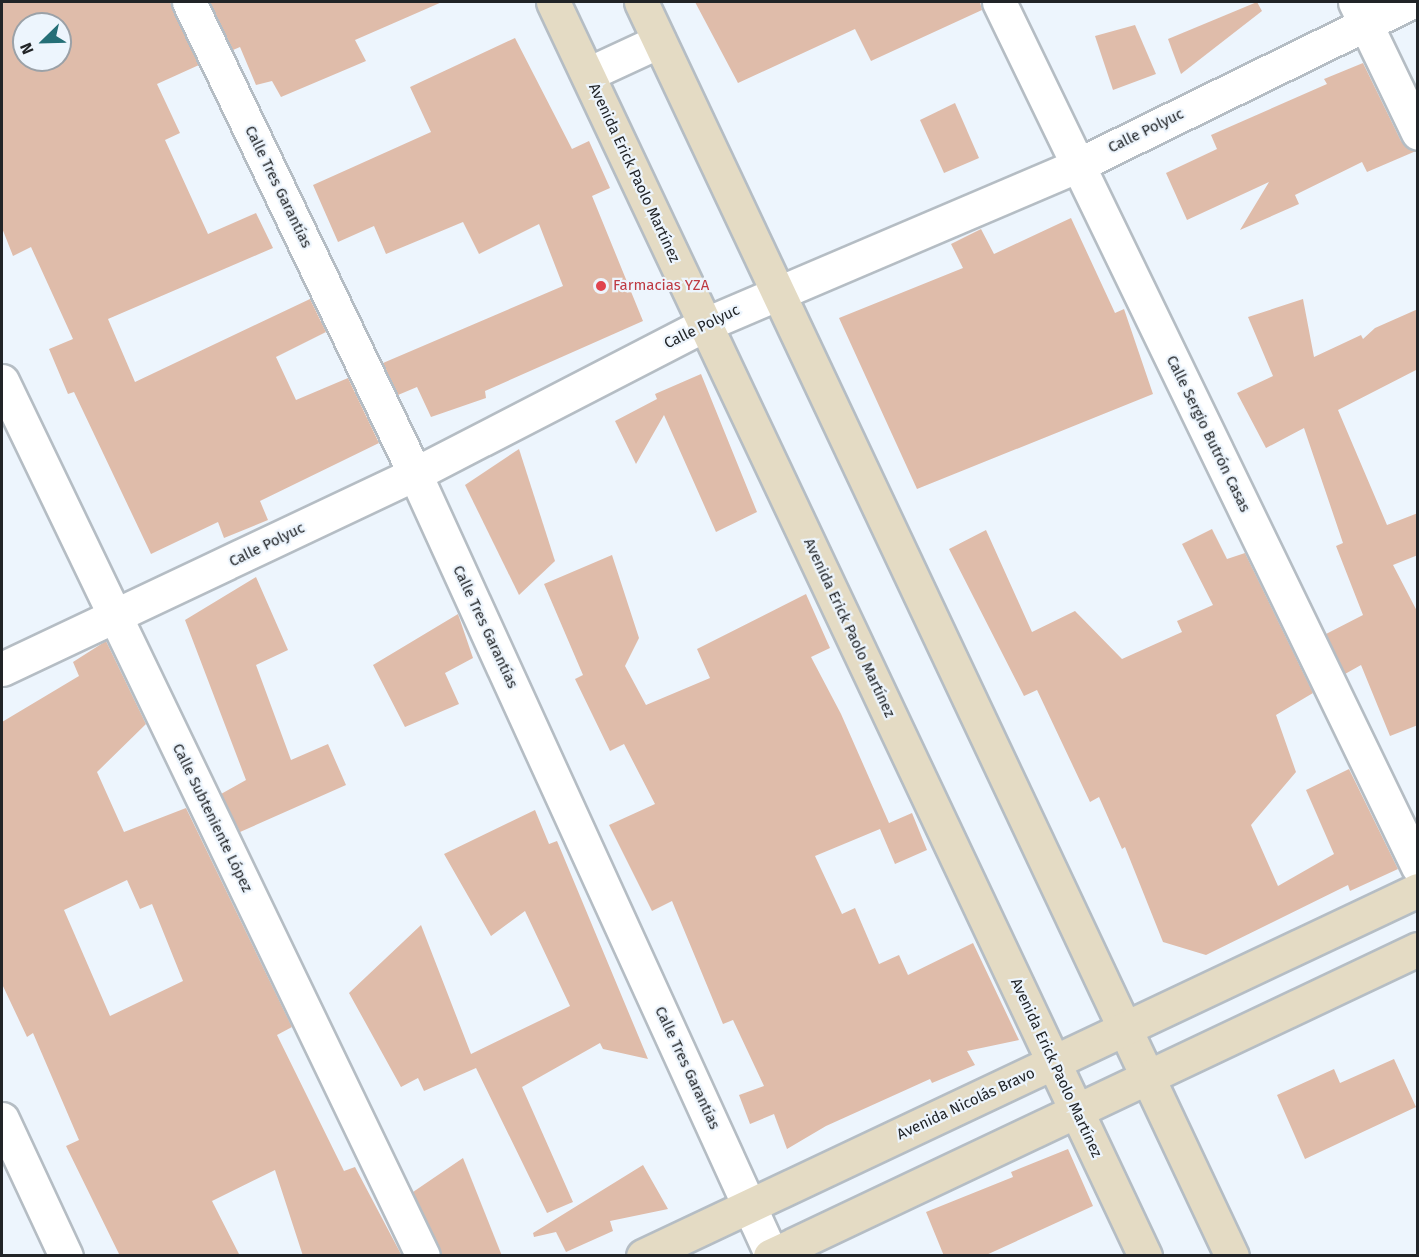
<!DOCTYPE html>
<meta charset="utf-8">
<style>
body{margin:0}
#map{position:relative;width:1419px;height:1257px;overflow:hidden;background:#edf5fd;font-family:"Fira Sans",sans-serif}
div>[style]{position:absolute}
.building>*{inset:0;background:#dfbcaa}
.roads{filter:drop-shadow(2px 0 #b5bdc4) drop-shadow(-2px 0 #b5bdc4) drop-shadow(0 2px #b5bdc4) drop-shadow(0 -2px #b5bdc4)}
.minor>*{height:33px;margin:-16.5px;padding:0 16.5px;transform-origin:16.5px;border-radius:16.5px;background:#fff}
.tertiary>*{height:33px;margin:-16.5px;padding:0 16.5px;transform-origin:16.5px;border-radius:16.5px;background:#fff}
.secondary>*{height:33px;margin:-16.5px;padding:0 16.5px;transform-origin:16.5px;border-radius:16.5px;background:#e4dbc4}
.dots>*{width:16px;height:16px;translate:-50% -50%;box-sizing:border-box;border:3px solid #edf5fd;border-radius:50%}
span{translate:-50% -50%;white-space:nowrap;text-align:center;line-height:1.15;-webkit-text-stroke:4.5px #edf5fd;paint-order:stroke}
.street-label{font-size:15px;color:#212427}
.health-label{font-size:15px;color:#be3a42}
.left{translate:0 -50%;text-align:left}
.frame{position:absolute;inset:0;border:3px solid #212427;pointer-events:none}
.north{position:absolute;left:12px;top:12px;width:60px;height:60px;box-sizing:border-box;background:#edf5fd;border:2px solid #9ba1a7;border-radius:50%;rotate:247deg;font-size:16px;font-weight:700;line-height:24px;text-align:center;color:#212427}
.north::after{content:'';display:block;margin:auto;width:21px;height:27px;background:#256f77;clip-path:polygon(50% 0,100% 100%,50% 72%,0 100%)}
</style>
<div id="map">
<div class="building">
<i style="clip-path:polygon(evenodd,2px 2px,170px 2px,199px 65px,157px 84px,180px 133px,165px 140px,208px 234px,256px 213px,273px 248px,108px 319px,135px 382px,310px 299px,326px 332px,276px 357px,296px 400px,348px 378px,379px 443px,260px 501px,268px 520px,224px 538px,218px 522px,151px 554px,74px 392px,68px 394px,49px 349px,73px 339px,31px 247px,13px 256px,2px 228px,2px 2px,24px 24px,60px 24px,60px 60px,24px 60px,24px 24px)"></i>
<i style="clip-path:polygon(210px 2px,442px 2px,355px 40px,366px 61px,281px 97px,272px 81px,256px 85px,240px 47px,233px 50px)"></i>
<i style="clip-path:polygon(695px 2px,980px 2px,982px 10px,871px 61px,855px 29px,738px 83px)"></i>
<i style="clip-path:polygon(1257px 2px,1262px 11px,1181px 74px,1168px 39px)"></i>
<i style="clip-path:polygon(1135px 25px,1156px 74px,1113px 90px,1095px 36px)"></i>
<i style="clip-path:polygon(515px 38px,572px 149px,589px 141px,610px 188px,592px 196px,643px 321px,485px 391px,486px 398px,431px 417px,417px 387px,398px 395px,383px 363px,563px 286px,539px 224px,479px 254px,463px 222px,386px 254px,374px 226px,338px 242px,313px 185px,431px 132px,410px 87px)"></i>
<i style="clip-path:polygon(1363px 63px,1401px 141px,1416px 151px,1367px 172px,1362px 162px,1295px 195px,1299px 204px,1240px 230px,1269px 182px,1187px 220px,1166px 173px,1217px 149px,1211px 135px,1327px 84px,1324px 79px)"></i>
<i style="clip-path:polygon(955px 103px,979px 158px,944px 173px,920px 120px)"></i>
<i style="clip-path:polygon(1071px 218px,1115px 313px,1124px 309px,1153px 394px,917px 489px,839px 318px,963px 268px,951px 244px,981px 229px,994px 254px)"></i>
<i style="clip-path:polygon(1303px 299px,1314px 357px,1361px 335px,1363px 339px,1375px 328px,1418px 309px,1418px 369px,1338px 410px,1387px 525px,1418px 513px,1418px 555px,1393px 565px,1418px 613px,1418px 725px,1390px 736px,1361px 665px,1345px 674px,1326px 634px,1363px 615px,1336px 546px,1343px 543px,1304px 428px,1266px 448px,1237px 393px,1273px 376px,1248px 317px)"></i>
<i style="clip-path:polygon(701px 374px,757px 512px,716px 532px,664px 415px,636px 464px,615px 421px,657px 399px,655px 394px)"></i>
<i style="clip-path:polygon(519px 449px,555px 561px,519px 595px,465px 485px)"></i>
<i style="clip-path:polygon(1212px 529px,1227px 559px,1245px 553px,1313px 693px,1276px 715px,1296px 772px,1251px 825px,1278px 886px,1334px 854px,1306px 790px,1349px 769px,1398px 869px,1350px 891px,1348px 885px,1206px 955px,1163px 942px,1125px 847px,1122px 849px,1099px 797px,1090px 802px,1037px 690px,1024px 696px,949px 549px,986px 530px,1032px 632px,1075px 611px,1122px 659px,1182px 632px,1177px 621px,1213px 605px,1182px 544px)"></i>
<i style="clip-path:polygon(612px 555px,639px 638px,625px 666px,646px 705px,710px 678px,697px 649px,806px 594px,830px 648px,811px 657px,841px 714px,889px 823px,912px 813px,927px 850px,895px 864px,880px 829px,815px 856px,842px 914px,855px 908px,879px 964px,899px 955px,908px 975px,973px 943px,1019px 1040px,967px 1051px,975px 1065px,932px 1083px,930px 1079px,826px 1126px,787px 1149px,774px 1114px,750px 1124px,739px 1095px,764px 1086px,733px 1020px,723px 1024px,672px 901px,652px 911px,609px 825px,655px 804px,624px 744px,610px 751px,575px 679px,583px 675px,544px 584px)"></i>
<i style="clip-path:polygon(256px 577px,288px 650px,256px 665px,291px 760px,328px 744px,346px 785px,240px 832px,221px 794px,246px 780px,185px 620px)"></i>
<i style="clip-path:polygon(458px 614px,473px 658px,445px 673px,459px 704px,405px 727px,373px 665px)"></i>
<i style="clip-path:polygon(evenodd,106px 641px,146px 724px,97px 772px,124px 832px,186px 808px,292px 1027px,277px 1035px,344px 1171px,355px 1167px,402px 1256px,303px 1256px,275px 1170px,212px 1201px,240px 1256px,120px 1256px,66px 1146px,79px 1140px,33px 1033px,27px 1037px,2px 984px,2px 722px,79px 676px,73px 662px,106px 641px,127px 880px,140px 909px,152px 904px,183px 981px,110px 1016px,64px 910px,127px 880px)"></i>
<i style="clip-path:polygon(535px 810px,549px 844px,557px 841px,648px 1059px,603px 1049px,600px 1043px,522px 1087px,573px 1202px,547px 1213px,476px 1068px,424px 1091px,418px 1078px,401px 1087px,349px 993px,421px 925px,471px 1054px,570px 1006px,525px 911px,491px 936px,444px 854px)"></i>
<i style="clip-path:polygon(1394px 1059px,1416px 1107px,1305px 1159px,1277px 1095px,1334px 1069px,1340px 1083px)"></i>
<i style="clip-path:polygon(1068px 1149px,1093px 1206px,984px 1256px,944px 1256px,926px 1212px,1013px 1177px,1011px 1172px)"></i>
<i style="clip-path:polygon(463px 1158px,502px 1256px,441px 1256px,413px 1192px)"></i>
<i style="clip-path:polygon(643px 1165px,668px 1209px,610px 1221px,613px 1231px,566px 1252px,556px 1232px,534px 1237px,533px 1233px)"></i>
</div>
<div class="roads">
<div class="minor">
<i style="left:189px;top:2px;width:523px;rotate:64.41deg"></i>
<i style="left:415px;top:474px;width:860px;rotate:65.46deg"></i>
<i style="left:999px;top:2px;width:961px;rotate:64.15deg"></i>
<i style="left:1355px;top:2px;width:145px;rotate:64.3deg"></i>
<i style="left:2px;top:381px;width:971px;rotate:64.31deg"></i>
<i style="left:2px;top:669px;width:457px;rotate:-25.3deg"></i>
<i style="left:415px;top:474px;width:327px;rotate:-27.3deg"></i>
<i style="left:706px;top:324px;width:405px;rotate:-23.1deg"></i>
<i style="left:1078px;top:165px;width:370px;rotate:-26.1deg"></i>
<i style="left:2px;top:1119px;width:151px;rotate:65deg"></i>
</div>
<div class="tertiary">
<i style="left:588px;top:74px;width:78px;rotate:-24.9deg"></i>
</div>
<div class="secondary">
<i style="left:553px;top:2px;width:1387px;rotate:64.73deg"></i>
<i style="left:641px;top:2px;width:1386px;rotate:64.77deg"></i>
<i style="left:643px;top:1256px;width:857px;rotate:-25.28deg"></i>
<i style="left:770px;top:1256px;width:717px;rotate:-25.35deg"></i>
</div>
</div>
<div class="dots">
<i style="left:601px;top:286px;background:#e0444e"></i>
</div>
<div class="street-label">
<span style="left:1146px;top:131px;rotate:-26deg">Calle Polyuc</span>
<span style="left:634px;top:173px;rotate:65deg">Avenida Erick Paolo Martínez</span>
<span style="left:278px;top:187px;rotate:64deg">Calle Tres Garantías</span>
<span style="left:702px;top:327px;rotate:-26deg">Calle Polyuc</span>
<span style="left:1208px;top:434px;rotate:64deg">Calle Sergio Butrón Casas</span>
<span style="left:267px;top:545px;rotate:-26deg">Calle Polyuc</span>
<span style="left:485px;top:627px;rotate:65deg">Calle Tres Garantías</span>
<span style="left:849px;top:628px;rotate:65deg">Avenida Erick Paolo Martínez</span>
<span style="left:212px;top:818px;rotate:64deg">Calle Subteniente López</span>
<span style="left:687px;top:1068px;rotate:65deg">Calle Tres Garantías</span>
<span style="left:1056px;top:1068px;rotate:65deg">Avenida Erick Paolo Martínez</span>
<span style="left:966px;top:1104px;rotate:-25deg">Avenida Nicolás Bravo</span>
</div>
<div class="health-label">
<span class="left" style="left:613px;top:286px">Farmacias YZA</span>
</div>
<div class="frame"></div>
<div class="north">N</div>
</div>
